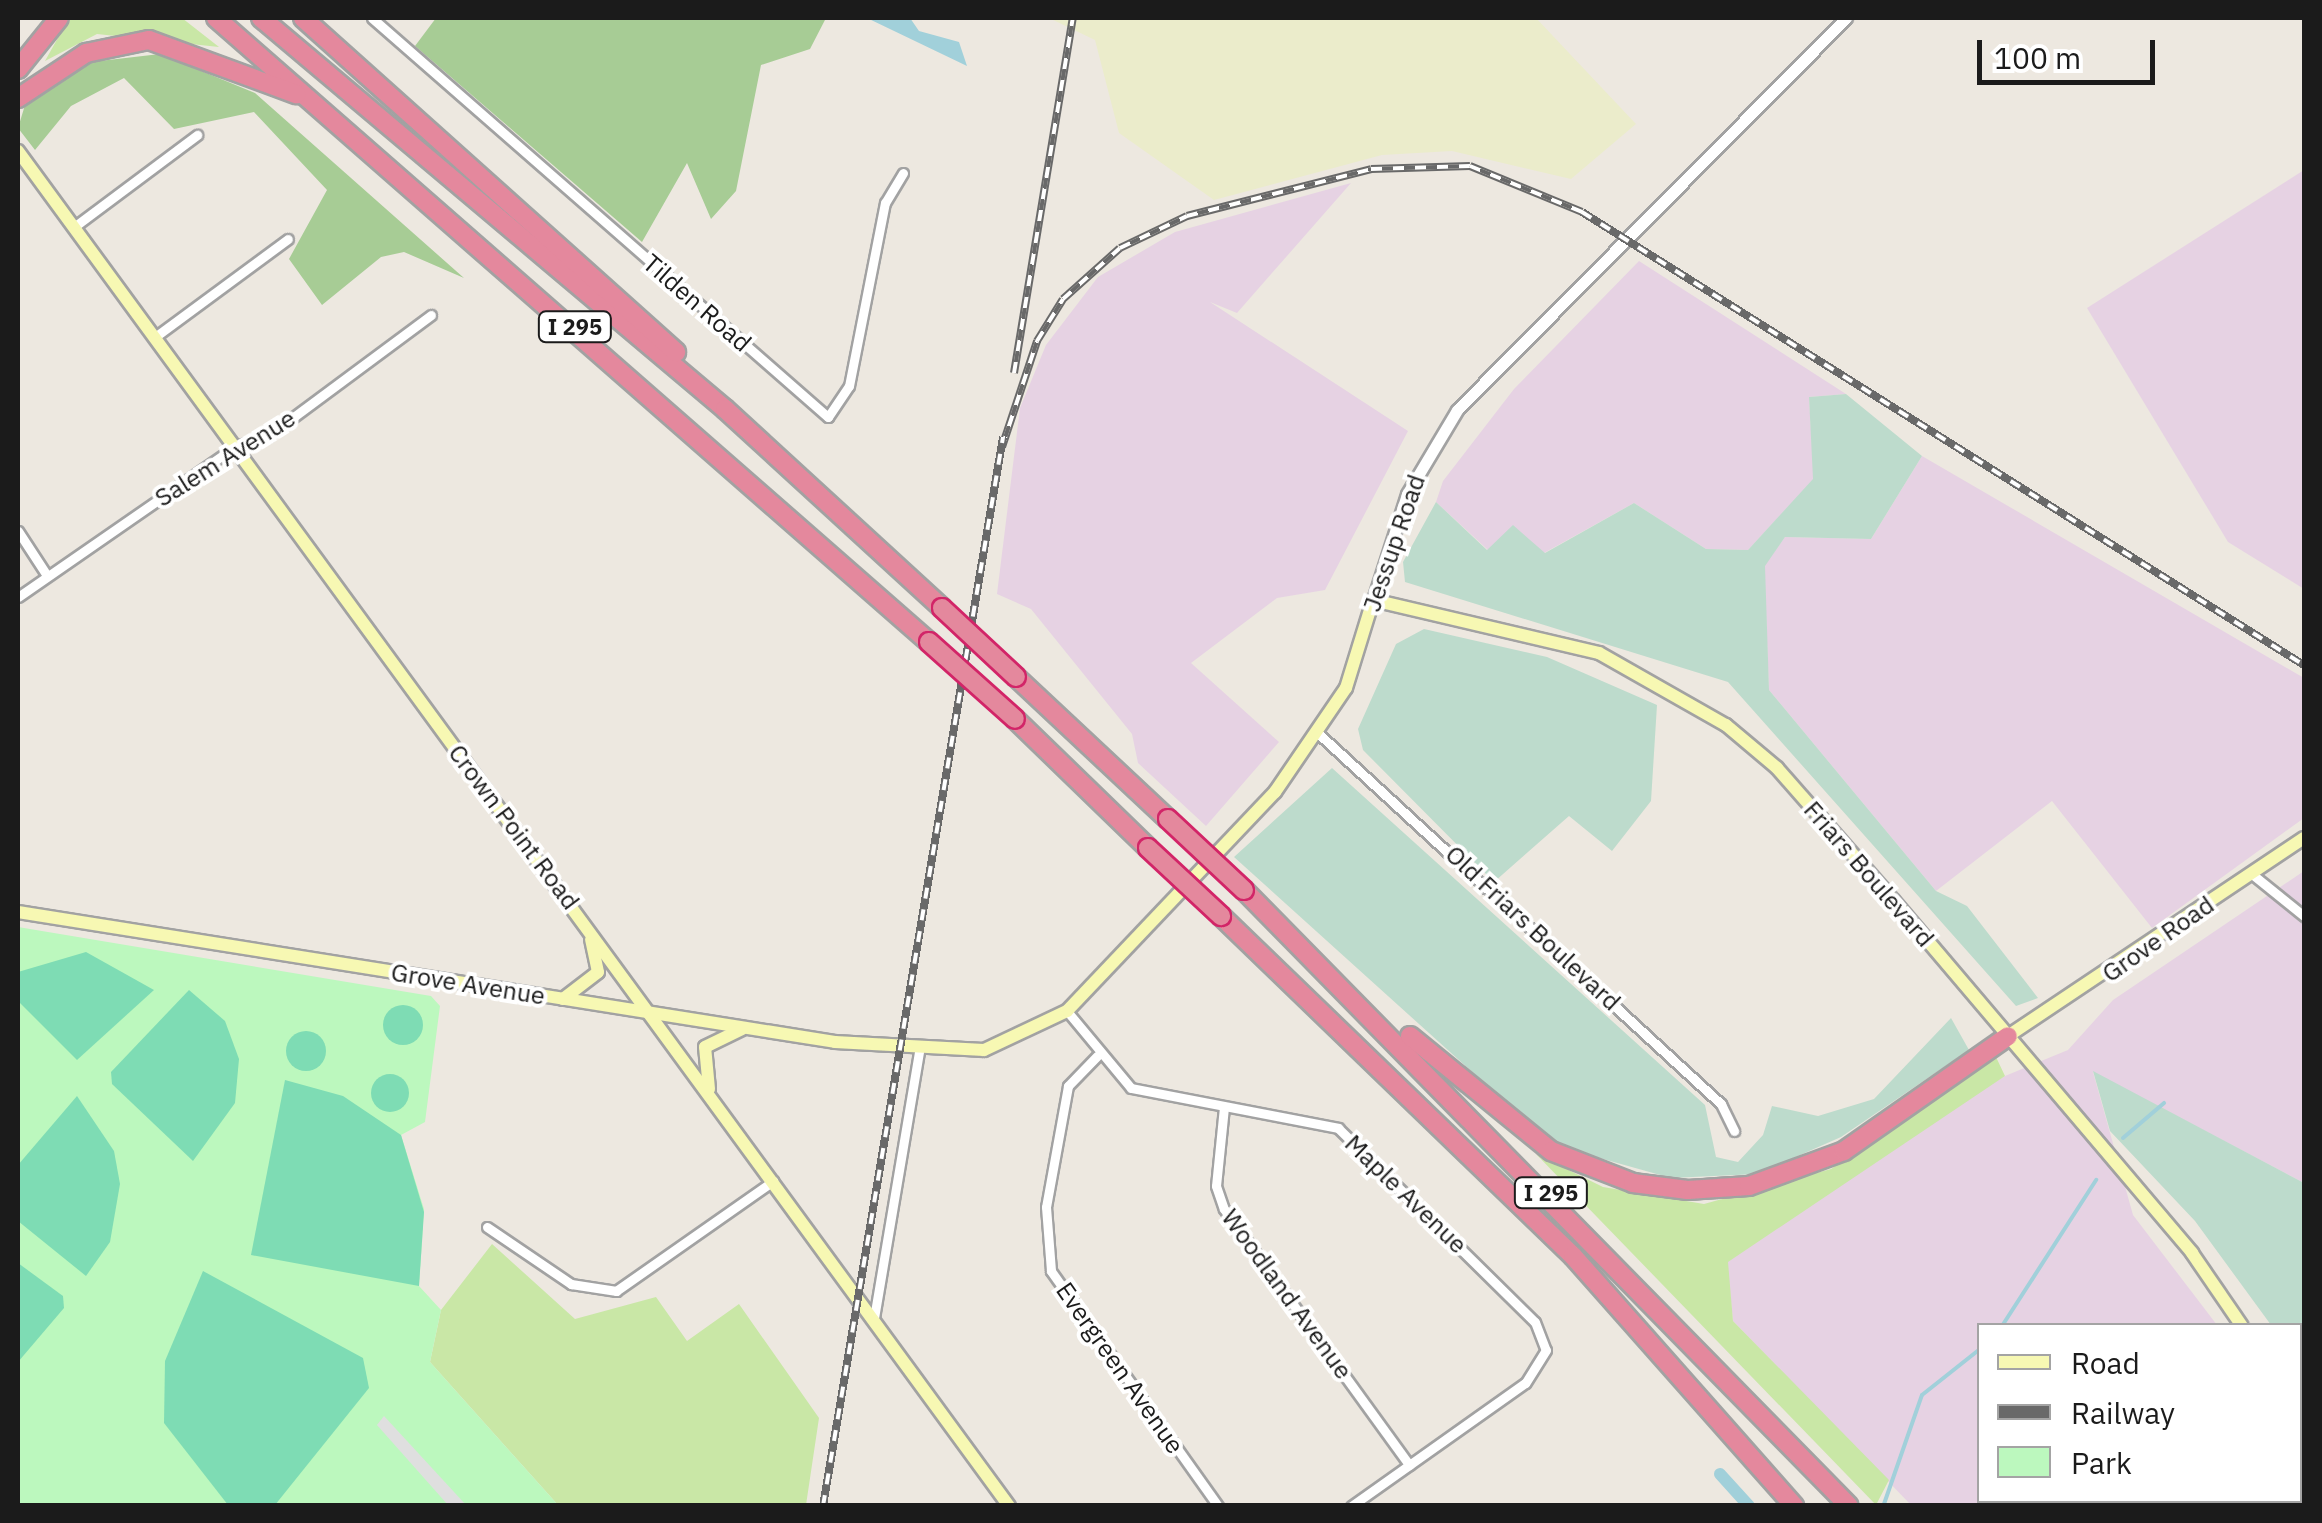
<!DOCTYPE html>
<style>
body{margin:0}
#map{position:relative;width:2322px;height:1523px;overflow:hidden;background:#ede8e0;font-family:"IBM Plex Sans",sans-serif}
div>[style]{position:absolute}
.industrial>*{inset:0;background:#e6d2e3}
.farmland>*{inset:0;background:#ebeccb}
.grass>*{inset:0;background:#c9e7a6}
.forest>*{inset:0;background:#a7cc95}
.wetland>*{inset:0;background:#bddbcc}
.park>*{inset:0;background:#bcf8be}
.pitch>*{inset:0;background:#7edcb4}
.round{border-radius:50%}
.parking>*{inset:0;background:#dfdfdf}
.water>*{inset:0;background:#a1d0da}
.stream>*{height:4px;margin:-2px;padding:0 2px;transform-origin:2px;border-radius:2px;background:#a1d0da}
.canal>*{height:12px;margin:-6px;padding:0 6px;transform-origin:6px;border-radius:6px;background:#a1d0da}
.roads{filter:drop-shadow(2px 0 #a2a2a2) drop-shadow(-2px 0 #a2a2a2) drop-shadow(0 2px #a2a2a2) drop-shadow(0 -2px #a2a2a2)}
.minor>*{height:9px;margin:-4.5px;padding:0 4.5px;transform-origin:4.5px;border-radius:4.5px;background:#fff}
.tertiary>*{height:11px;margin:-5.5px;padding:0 5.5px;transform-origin:5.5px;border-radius:5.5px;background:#fff}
.secondary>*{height:12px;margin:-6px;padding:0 6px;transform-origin:6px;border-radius:6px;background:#f7f8b3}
.motorway>*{height:18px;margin:-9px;padding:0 9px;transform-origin:9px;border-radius:9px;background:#e4889d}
.rail>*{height:8px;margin-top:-4px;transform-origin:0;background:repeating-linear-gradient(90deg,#fff 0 11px,#696969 0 22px);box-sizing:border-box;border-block:2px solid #696969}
.bridges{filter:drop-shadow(2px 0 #d22568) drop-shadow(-2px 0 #d22568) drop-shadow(0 2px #d22568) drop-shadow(0 -2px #d22568)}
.motorway-bridge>*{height:18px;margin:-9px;padding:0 9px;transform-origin:9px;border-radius:9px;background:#e4889d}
span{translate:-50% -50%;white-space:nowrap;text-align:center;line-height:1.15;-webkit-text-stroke:8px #fff;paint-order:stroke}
.shield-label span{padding:2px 8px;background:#fff;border:2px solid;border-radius:8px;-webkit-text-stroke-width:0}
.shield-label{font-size:22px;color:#1b1b1b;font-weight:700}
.street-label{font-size:25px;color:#1b1b1b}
.frame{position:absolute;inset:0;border:20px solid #1b1b1b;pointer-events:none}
.legend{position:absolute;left:1977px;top:1323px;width:325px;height:180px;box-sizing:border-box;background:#fff;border:2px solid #a4a4a4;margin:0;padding:12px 18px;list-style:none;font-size:30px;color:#1b1b1b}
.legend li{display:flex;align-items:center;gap:20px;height:50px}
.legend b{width:50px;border:2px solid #a4a4a4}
.scale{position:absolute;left:1977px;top:40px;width:178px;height:45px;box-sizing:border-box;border:5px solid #1b1b1b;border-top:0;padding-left:12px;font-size:30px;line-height:35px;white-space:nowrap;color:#1b1b1b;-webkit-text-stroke:8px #fff;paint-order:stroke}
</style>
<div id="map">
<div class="industrial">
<i style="clip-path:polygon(2304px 170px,2304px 589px,2228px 542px,2087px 308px)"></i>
<i style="clip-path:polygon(1351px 183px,1237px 313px,1210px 302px,1408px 431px,1325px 590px,1277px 598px,1191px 663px,1279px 742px,1206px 826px,1138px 763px,1132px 734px,1031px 609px,997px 594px,1020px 408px,1046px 345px,1098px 277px,1175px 232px)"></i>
<i style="clip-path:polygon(1639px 261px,1846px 394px,1809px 397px,1814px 479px,1748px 550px,1706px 549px,1634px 503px,1544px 553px,1488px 550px,1436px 502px,1443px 481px,1514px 389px)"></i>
<i style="clip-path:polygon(1922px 456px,2304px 678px,2304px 818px,2152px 928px,2052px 801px,1936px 891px,1769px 690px,1764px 566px,1785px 537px,1871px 539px)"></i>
<i style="clip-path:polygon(2304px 871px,2304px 1183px,2093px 1072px,2133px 1215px,2217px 1325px,1980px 1326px,1980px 1500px,2300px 1494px,2304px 1505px,1911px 1505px,1733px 1321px,1727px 1262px,1859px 1166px,2005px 1076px,2068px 1050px,2113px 1000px)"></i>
</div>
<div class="farmland">
<i style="clip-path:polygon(1049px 18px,1536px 18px,1636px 124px,1571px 179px,1452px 151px,1382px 155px,1214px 200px,1119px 133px,1095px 40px)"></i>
</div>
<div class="grass">
<i style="clip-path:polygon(69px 18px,182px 18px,219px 47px,97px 34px,45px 61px)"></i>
<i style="clip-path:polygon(1996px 1057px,2005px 1076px,1728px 1262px,1733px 1321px,1889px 1480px,1876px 1505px,1536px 1154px,1603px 1187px,1704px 1204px,1831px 1169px)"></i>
<i style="clip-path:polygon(492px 1244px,575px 1319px,656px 1297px,687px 1341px,739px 1304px,819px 1418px,806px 1505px,558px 1505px,430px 1362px,441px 1310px)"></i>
</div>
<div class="forest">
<i style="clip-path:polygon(436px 18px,826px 18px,810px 49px,761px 65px,736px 191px,711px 219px,687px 163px,642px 242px,415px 46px)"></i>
<i style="clip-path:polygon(160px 54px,255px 93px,464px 278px,404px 252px,381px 257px,322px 305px,289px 259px,327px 190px,254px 112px,174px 129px,124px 78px,71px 106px,35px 150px,18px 128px,25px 105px,91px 62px)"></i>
</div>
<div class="wetland">
<i style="clip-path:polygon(1846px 394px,1922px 456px,1871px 539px,1785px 537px,1765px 566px,1769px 690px,1936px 891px,1967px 906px,2038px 998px,2016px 1006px,1728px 682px,1405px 582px,1403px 562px,1436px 502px,1487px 550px,1513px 525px,1545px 553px,1634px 503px,1706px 549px,1748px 550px,1813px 479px,1809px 397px)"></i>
<i style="clip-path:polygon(1424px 629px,1547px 657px,1657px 705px,1651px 801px,1612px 851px,1569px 816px,1494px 882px,1363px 750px,1358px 729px,1396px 644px)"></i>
<i style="clip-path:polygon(1332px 768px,1705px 1105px,1716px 1157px,1738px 1162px,1763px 1135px,1772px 1106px,1818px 1116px,1874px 1099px,1951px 1018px,1969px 1050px,1841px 1137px,1757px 1174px,1671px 1178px,1553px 1145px,1234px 857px)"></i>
<i style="clip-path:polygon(2093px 1071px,2304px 1183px,2304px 1389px,2300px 1326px,2271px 1325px,2195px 1221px,2110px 1131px)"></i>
</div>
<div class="park">
<i style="clip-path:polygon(18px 927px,431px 996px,440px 1006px,425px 1122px,401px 1135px,424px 1209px,419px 1286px,441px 1310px,430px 1362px,558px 1505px,18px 1505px)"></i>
</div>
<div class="pitch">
<i style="clip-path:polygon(86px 952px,154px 990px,77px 1060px,18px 1001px,18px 972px)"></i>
<i style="clip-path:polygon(189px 990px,225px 1021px,239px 1059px,235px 1103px,193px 1161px,112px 1084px,111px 1072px)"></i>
<i class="round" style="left:383px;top:1005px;width:40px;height:40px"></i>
<i class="round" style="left:286px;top:1031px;width:40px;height:40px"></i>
<i class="round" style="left:371px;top:1074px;width:38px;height:38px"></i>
<i style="clip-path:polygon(285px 1080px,343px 1096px,401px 1135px,424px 1212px,419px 1286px,251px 1255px)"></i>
<i style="clip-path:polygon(77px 1096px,114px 1151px,120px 1184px,110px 1242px,86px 1276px,18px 1221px,18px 1165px)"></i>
<i style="clip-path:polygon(18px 1263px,63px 1296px,64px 1308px,18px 1362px)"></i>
<i style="clip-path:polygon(203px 1271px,363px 1358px,369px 1388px,275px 1505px,228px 1505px,164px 1423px,165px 1361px)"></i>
</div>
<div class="parking">
<i style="clip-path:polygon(384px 1416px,466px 1505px,448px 1505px,377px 1425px)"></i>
</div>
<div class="water">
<i style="clip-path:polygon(867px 18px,910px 18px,919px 31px,959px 42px,967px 66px)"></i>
</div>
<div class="stream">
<i style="left:2123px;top:1138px;width:54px;rotate:-40.5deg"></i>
<i style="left:2002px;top:1326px;width:174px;rotate:-57.2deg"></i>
<i style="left:1884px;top:1504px;width:115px;rotate:-70.8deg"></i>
<i style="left:1922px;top:1395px;width:74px;rotate:-38.4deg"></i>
</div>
<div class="canal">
<i style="left:1720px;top:1474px;width:43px;rotate:47.8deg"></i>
</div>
<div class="roads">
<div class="minor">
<i style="left:372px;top:18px;width:606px;rotate:41.19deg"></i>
<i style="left:828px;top:417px;width:37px;rotate:-56deg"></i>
<i style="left:849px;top:386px;width:187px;rotate:-78.9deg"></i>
<i style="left:885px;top:203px;width:35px;rotate:-59deg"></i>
<i style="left:74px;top:227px;width:154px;rotate:-36.8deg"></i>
<i style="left:155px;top:337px;width:165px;rotate:-36.4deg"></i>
<i style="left:18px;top:531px;width:51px;rotate:56.9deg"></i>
<i style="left:18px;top:597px;width:265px;rotate:-34.7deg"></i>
<i style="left:236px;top:446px;width:34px;rotate:-17deg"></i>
<i style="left:268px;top:436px;width:203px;rotate:-36.6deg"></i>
<i style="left:1320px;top:735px;width:545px;rotate:42.62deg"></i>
<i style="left:1721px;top:1104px;width:30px;rotate:64deg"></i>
<i style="left:2252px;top:874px;width:67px;rotate:38.9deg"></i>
<i style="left:1067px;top:1011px;width:100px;rotate:50.3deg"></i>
<i style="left:1131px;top:1088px;width:211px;rotate:10.9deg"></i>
<i style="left:1338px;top:1128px;width:276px;rotate:44.6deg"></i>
<i style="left:1535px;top:1322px;width:30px;rotate:69deg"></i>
<i style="left:1546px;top:1350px;width:39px;rotate:122deg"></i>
<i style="left:1525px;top:1383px;width:213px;rotate:144.7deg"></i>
<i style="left:1097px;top:1056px;width:42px;rotate:134deg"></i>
<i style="left:1068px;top:1086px;width:123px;rotate:100.3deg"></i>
<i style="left:1046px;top:1207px;width:64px;rotate:85.5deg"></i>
<i style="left:1051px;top:1271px;width:288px;rotate:54.6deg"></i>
<i style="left:1224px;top:1107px;width:79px;rotate:95.8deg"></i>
<i style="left:1216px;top:1186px;width:24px;rotate:71deg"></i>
<i style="left:1224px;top:1209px;width:316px;rotate:54.1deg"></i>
<i style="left:487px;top:1227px;width:102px;rotate:34.2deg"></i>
<i style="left:571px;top:1284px;width:46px;rotate:8.8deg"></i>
<i style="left:616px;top:1291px;width:192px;rotate:-35deg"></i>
<i style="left:874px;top:1318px;width:270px;rotate:-80.4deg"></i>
</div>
<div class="tertiary">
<i style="left:1373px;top:600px;width:111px;rotate:-72.2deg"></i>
<i style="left:1407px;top:494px;width:98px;rotate:-59.2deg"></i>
<i style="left:1457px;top:410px;width:552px;rotate:-45.22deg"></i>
</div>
<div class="secondary">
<i style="left:18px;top:151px;width:1679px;rotate:53.82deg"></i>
<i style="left:18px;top:912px;width:827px;rotate:9.04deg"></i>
<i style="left:835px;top:1042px;width:149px;rotate:3.1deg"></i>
<i style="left:984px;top:1050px;width:92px;rotate:-25.2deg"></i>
<i style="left:1067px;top:1011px;width:302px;rotate:-46.5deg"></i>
<i style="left:1275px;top:792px;width:126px;rotate:-55.7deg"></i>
<i style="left:1346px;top:688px;width:92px;rotate:-72.9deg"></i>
<i style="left:1373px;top:600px;width:232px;rotate:13.2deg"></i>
<i style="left:1599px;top:653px;width:146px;rotate:29.6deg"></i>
<i style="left:1726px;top:725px;width:67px;rotate:40.1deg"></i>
<i style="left:1777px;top:768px;width:176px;rotate:48.7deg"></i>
<i style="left:1893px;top:900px;width:463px;rotate:49.7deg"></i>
<i style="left:2192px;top:1253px;width:88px;rotate:55.6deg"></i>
<i style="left:563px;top:999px;width:44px;rotate:-37.6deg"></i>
<i style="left:598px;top:972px;width:33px;rotate:-102deg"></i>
<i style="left:2008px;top:1036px;width:356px;rotate:-33.8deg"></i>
<i style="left:709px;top:1089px;width:42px;rotate:-95.4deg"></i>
<i style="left:705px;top:1047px;width:41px;rotate:-25.9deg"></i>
<i style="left:2300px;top:1422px;width:11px;rotate:68deg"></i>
</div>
<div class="motorway">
<i style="left:216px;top:18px;width:947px;rotate:41.19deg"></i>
<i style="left:261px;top:18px;width:607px;rotate:40.12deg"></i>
<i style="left:725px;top:409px;width:294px;rotate:42.5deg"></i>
<i style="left:303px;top:18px;width:501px;rotate:41.84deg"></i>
<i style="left:18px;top:69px;width:65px;rotate:-51.2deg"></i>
<i style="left:18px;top:98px;width:82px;rotate:-33.5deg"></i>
<i style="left:86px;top:53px;width:64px;rotate:-11.7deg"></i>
<i style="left:149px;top:40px;width:157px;rotate:20.2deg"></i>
<i style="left:1016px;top:677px;width:208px;rotate:43.1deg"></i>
<i style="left:1015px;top:719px;width:185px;rotate:44.1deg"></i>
<i style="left:1244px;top:890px;width:863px;rotate:45.52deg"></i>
<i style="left:1221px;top:916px;width:489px;rotate:44deg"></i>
<i style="left:1573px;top:1256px;width:334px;rotate:48.5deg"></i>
<i style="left:1410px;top:1036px;width:182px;rotate:39.2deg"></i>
<i style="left:1551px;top:1151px;width:88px;rotate:21.3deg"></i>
<i style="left:1633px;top:1183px;width:55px;rotate:7.3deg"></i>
<i style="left:1688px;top:1190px;width:61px;rotate:-3.8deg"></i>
<i style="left:1749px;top:1186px;width:101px;rotate:-20.2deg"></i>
<i style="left:1844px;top:1151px;width:200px;rotate:-35deg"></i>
</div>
</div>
<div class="rail">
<i style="left:1014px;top:373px;width:360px;rotate:-80.6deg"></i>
<i style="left:1002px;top:447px;width:112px;rotate:-71.7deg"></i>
<i style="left:1037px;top:341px;width:49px;rotate:-58.2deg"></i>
<i style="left:1063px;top:299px;width:76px;rotate:-41.8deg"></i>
<i style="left:1120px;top:248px;width:74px;rotate:-25.5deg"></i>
<i style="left:1187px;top:216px;width:190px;rotate:-14.3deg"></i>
<i style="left:1371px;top:169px;width:99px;rotate:-1.7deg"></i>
<i style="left:1470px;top:166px;width:121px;rotate:22.3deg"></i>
<i style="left:1582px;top:212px;width:852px;rotate:32.11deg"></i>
<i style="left:823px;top:1506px;width:1084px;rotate:-80.44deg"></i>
</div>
<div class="bridges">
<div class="motorway-bridge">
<i style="left:942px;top:608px;width:101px;rotate:43deg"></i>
<i style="left:929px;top:642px;width:115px;rotate:41.8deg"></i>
<i style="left:1168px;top:819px;width:104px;rotate:43.1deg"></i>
<i style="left:1148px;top:848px;width:100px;rotate:43deg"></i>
</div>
</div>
<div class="shield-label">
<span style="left:575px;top:327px">I 295</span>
<span style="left:1551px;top:1193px">I 295</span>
</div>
<div class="street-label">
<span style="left:697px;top:303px;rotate:41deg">Tilden Road</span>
<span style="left:225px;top:458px;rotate:-32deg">Salem Avenue</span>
<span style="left:1394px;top:543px;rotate:-71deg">Jessup Road</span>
<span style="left:514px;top:827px;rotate:53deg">Crown Point Road</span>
<span style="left:1869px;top:874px;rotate:49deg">Friars Boulevard</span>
<span style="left:1533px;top:928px;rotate:43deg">Old Friars Boulevard</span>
<span style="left:2158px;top:939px;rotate:-35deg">Grove Road</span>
<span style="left:468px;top:984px;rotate:9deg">Grove Avenue</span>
<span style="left:1406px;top:1194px;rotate:44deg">Maple Avenue</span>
<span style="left:1287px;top:1294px;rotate:54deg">Woodland Avenue</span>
<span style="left:1120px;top:1368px;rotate:55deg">Evergreen Avenue</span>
</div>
<div class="frame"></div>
<ul class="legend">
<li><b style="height:12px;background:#f7f8b3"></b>Road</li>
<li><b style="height:12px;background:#696969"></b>Railway</li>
<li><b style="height:28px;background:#bcf8be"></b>Park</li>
</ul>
<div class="scale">100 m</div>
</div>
